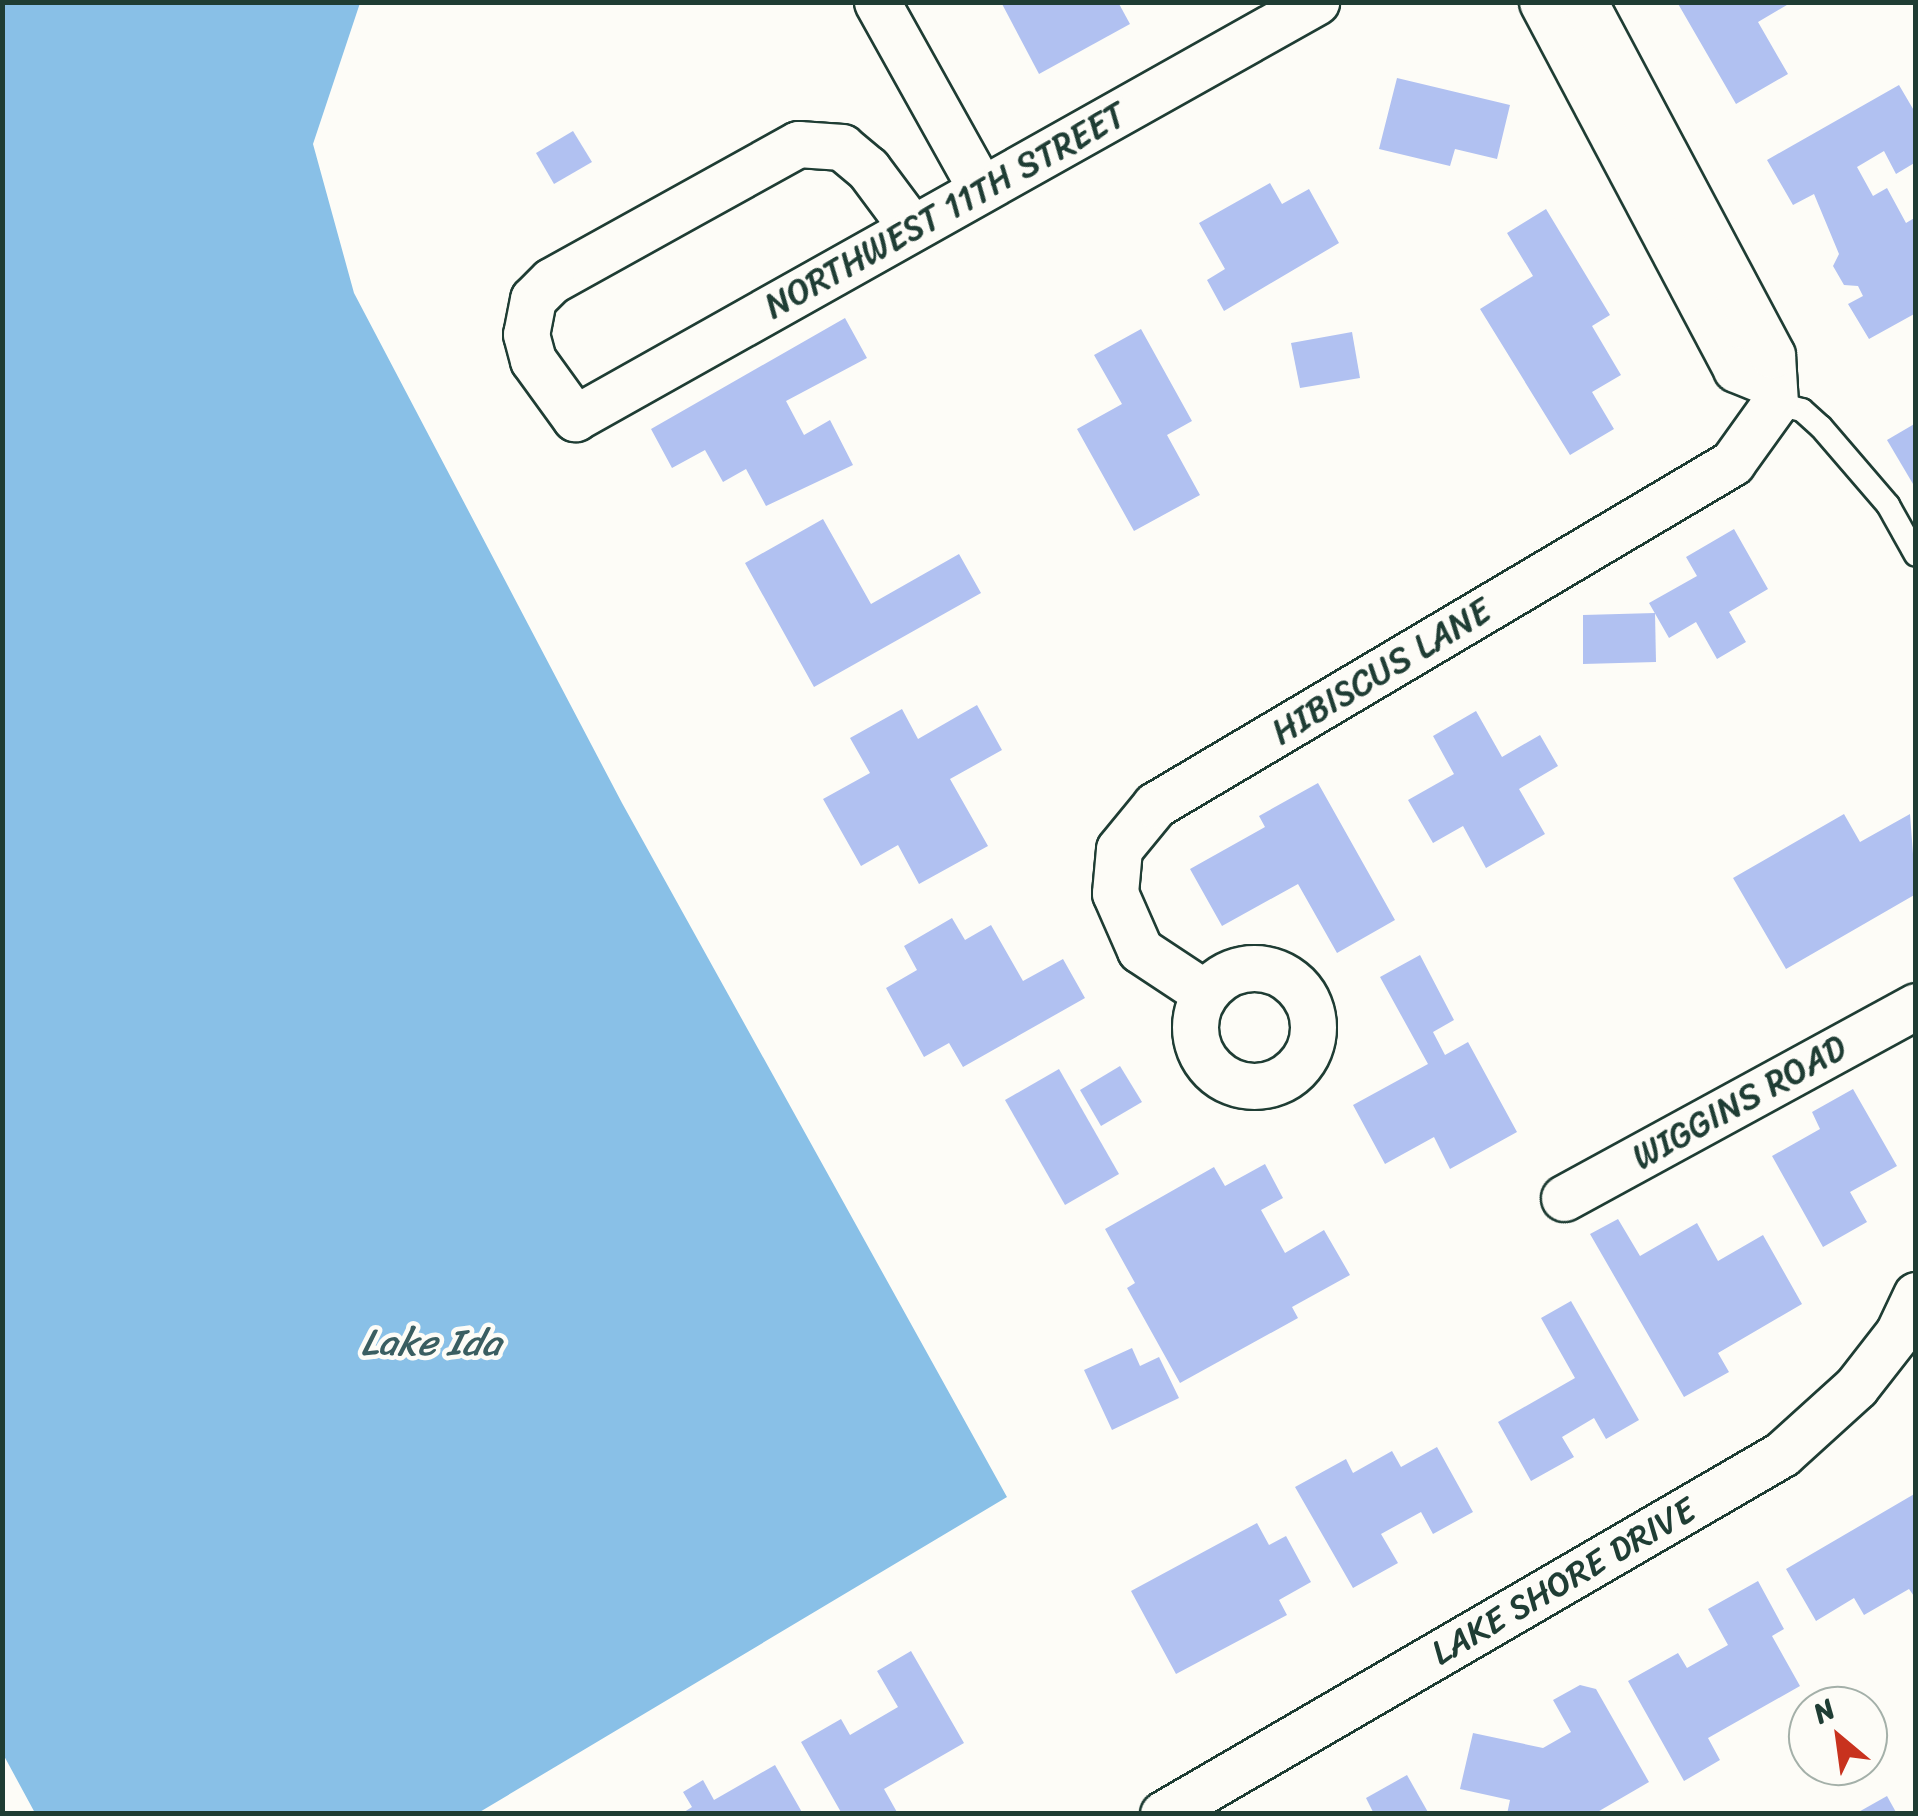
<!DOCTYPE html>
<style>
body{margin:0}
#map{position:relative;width:1918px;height:1816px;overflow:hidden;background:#fdfcf7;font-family:Sriracha,sans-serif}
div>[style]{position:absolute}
.water>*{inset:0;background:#89c0e7}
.building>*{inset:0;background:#b1c1f1}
.roads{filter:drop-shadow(2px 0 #1f3d34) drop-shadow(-2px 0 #1f3d34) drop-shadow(0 2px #1f3d34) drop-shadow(0 -2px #1f3d34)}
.lane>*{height:22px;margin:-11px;padding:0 11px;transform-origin:11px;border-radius:11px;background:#fdfcf7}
.street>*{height:45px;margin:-22.5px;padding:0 22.5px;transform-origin:22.5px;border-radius:22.5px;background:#fdfcf7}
.street>.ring{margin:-22.5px;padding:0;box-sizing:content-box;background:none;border:45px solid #fdfcf7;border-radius:50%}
span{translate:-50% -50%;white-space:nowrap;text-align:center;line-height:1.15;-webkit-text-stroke:9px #fdfcf7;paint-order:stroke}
.street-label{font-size:35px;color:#1f3d34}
.water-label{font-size:38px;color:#3a5e61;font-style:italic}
.frame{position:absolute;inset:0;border:5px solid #1f3d34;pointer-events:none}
.north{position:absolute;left:1788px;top:1686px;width:100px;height:100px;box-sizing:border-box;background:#fdfcf7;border:2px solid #a4b0a9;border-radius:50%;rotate:331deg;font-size:28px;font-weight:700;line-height:40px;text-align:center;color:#1f3d34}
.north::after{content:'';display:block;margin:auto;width:35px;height:45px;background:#c8321e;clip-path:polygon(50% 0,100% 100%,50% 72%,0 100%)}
</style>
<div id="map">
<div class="water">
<i style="clip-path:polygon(2px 3px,360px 3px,313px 144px,354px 293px,622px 803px,1007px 1497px,478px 1813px,35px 1813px,3px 1754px)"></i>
</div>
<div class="building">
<i style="clip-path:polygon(1001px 2px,1118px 2px,1130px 24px,1039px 74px)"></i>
<i style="clip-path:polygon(1677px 2px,1792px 2px,1758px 22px,1788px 74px,1736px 104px)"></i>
<i style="clip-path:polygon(1397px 78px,1510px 105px,1497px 159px,1455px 149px,1450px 166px,1379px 149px)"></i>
<i style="clip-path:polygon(1899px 85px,1916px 114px,1916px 162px,1896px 174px,1884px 151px,1857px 167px,1873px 196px,1887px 188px,1906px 223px,1916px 217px,1916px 313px,1869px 339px,1848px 304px,1863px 296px,1858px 286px,1844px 285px,1833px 266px,1839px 254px,1814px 194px,1793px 205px,1767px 160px)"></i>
<i style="clip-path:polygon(573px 131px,592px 162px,554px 184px,536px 153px)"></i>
<i style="clip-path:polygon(1270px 183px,1282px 204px,1309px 189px,1339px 243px,1224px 311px,1207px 280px,1225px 269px,1199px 223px)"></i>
<i style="clip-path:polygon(1546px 209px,1610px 315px,1592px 326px,1621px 375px,1592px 392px,1614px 429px,1570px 455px,1480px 309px,1533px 276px,1507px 233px)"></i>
<i style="clip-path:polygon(845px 318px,867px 358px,786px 401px,804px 435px,830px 420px,853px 465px,766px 506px,746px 469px,723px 482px,705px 450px,672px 468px,651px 429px)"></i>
<i style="clip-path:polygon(1141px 329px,1192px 421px,1167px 435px,1200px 495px,1134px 531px,1077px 429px,1122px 404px,1094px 355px)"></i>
<i style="clip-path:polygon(1352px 332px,1360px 378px,1300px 388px,1291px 343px)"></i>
<i style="clip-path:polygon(1916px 423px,1916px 482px,1913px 484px,1887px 440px)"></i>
<i style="clip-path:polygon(823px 519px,871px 604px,959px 554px,981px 593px,814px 687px,745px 563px)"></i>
<i style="clip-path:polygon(1734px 529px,1768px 589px,1729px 612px,1746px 642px,1717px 659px,1696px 622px,1669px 638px,1649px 603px,1697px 576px,1686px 557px)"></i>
<i style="clip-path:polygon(1655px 613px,1656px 662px,1583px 664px,1583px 615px)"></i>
<i style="clip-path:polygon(977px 705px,1002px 750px,950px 779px,988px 846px,919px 884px,898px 845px,861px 866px,823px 799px,870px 773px,850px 738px,902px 709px,918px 739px)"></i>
<i style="clip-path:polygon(1476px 711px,1502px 757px,1540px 735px,1558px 766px,1519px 789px,1545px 834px,1486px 868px,1463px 826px,1433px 843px,1408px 800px,1454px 774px,1433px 736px)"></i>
<i style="clip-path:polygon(1318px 783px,1395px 920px,1337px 953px,1298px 884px,1222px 926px,1190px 869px,1265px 827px,1259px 816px)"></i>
<i style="clip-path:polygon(1844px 814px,1860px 842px,1910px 814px,1916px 894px,1786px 969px,1733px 878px)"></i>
<i style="clip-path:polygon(952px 918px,965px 940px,991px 925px,1023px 981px,1063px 959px,1085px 998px,963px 1067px,949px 1043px,924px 1057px,886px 988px,917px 970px,904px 946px)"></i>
<i style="clip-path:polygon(1420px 955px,1454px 1020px,1433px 1032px,1445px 1055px,1468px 1042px,1517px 1132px,1450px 1169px,1434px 1137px,1385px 1164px,1353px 1105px,1428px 1064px,1380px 977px)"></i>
<i style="clip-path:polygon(1120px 1066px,1142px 1102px,1101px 1126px,1080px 1090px)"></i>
<i style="clip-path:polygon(1059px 1069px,1119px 1174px,1065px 1205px,1005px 1100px)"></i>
<i style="clip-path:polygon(1853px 1089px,1897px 1166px,1850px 1192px,1867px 1222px,1823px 1247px,1772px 1156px,1820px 1129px,1812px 1112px)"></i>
<i style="clip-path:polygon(1265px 1164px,1283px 1198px,1261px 1210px,1285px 1253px,1324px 1230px,1350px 1275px,1292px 1307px,1298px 1318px,1180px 1383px,1127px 1288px,1135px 1283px,1105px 1229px,1214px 1167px,1225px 1186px)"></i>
<i style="clip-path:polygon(1618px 1219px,1640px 1256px,1697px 1223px,1718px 1261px,1763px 1235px,1802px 1304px,1718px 1353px,1729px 1372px,1684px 1397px,1590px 1234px)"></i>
<i style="clip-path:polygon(1571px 1301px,1639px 1420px,1606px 1439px,1594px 1418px,1562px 1437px,1574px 1457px,1531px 1481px,1498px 1422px,1575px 1378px,1541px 1318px)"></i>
<i style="clip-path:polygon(1132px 1348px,1140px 1366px,1159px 1357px,1179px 1398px,1112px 1430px,1084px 1370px)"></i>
<i style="clip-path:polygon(1437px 1447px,1473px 1512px,1433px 1534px,1421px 1512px,1381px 1534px,1398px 1563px,1353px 1588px,1295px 1487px,1346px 1459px,1353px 1473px,1392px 1451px,1401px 1467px)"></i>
<i style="clip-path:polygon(1916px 1493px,1916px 1599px,1909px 1589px,1864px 1615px,1854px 1598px,1816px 1621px,1786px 1569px)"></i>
<i style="clip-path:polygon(1257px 1523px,1269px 1545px,1286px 1536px,1311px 1582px,1279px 1600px,1287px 1615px,1176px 1674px,1131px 1591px)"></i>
<i style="clip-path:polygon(1758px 1581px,1784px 1629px,1772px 1636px,1800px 1686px,1708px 1738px,1720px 1760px,1684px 1781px,1628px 1681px,1678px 1653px,1687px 1668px,1728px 1645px,1708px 1609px)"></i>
<i style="clip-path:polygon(911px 1651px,964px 1743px,884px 1789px,898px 1814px,842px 1814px,801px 1742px,841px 1719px,850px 1735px,898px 1707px,877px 1671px)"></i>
<i style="clip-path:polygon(1580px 1685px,1596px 1689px,1649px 1782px,1594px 1814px,1507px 1814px,1510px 1800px,1460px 1789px,1473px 1733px,1543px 1748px,1571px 1732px,1553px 1700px)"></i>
<i style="clip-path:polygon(775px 1765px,803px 1814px,681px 1814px,692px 1807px,683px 1792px,703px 1780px,714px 1800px)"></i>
<i style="clip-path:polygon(1407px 1775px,1429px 1814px,1374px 1814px,1366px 1798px)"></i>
<i style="clip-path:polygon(1887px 1796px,1897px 1814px,1855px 1814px)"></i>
</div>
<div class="roads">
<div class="lane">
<i style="left:1775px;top:403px;width:28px;rotate:15deg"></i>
<i style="left:1802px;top:410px;width:25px;rotate:42deg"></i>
<i style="left:1821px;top:427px;width:103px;rotate:49.3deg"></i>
<i style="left:1888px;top:505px;width:57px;rotate:60.8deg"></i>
</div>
<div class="street">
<i style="left:877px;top:2px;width:214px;rotate:60.9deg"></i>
<i style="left:1542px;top:2px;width:415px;rotate:62.1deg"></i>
<i style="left:1736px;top:369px;width:35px;rotate:22deg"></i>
<i style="left:912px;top:228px;width:74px;rotate:-126.7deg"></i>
<i style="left:868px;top:169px;width:34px;rotate:-140deg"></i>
<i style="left:842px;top:147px;width:44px;rotate:-176.1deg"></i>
<i style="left:798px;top:144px;width:282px;rotate:151deg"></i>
<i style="left:551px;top:281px;width:25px;rotate:135deg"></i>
<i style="left:533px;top:299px;width:36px;rotate:101deg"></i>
<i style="left:526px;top:334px;width:27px;rotate:75deg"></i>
<i style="left:533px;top:360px;width:72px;rotate:54.1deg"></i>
<i style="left:575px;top:418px;width:850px;rotate:-29.31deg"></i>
<i class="ring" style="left:1195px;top:968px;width:73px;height:73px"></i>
<i style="left:1205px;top:993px;width:78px;rotate:-146.5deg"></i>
<i style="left:1140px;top:950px;width:62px;rotate:-113.7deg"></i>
<i style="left:1115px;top:893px;width:44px;rotate:-84.8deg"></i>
<i style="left:1119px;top:849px;width:57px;rotate:-50.7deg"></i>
<i style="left:1155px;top:805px;width:671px;rotate:-30.66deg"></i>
<i style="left:1732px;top:463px;width:74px;rotate:-54.4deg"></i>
<i style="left:1775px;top:403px;width:48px;rotate:-93.6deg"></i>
<i style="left:1772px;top:355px;width:400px;rotate:-118deg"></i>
<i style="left:1564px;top:1198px;width:401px;rotate:-28.6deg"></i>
<i style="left:1163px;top:1814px;width:716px;rotate:-30.18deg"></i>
<i style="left:1782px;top:1454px;width:100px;rotate:-42.2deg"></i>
<i style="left:1856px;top:1387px;width:68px;rotate:-52.1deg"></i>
<i style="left:1898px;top:1333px;width:42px;rotate:-64.7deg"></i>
</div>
</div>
<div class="street-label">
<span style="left:945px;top:210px;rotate:-29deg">NORTHWEST 11TH STREET</span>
<span style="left:1381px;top:671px;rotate:-31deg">HIBISCUS LANE</span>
<span style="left:1739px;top:1102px;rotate:-29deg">WIGGINS ROAD</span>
<span style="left:1563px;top:1581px;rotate:-30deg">LAKE SHORE DRIVE</span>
</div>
<div class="water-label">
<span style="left:431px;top:1343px">Lake Ida</span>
</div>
<div class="frame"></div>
<div class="north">N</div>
</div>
